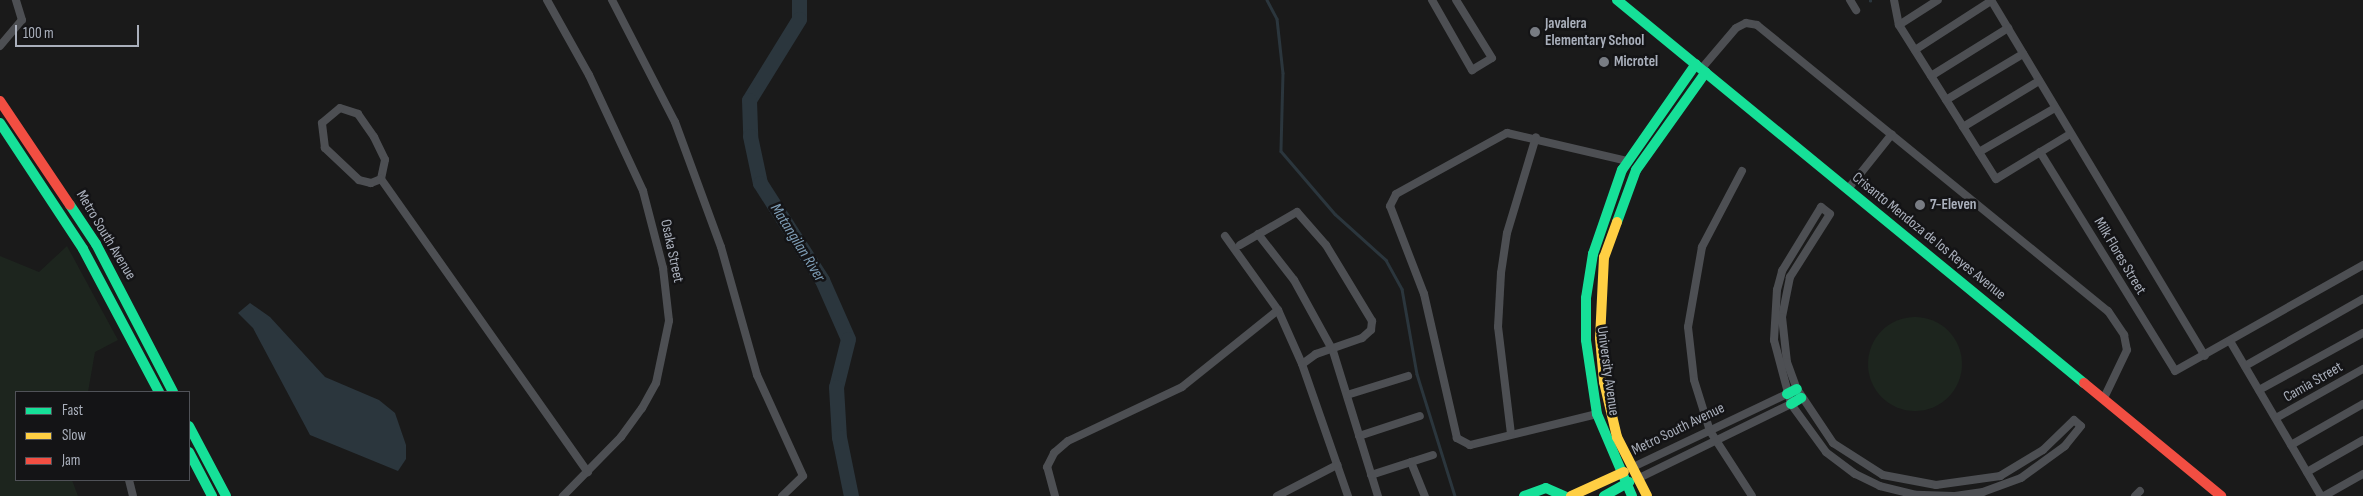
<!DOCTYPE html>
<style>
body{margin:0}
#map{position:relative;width:2363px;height:496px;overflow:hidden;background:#1a1a1a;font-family:"Sofia Sans Condensed",sans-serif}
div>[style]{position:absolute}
.green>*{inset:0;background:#1d251e}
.round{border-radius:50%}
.water>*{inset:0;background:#2b363d}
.stream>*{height:2.5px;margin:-1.25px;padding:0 1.25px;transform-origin:1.25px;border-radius:1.25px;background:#2b363d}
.river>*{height:15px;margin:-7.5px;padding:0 7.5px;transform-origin:7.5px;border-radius:7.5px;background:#2b363d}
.street>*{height:8px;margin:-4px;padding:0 4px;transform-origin:4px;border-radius:4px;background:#4d4f53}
.fast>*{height:10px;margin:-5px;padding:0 5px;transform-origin:5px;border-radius:5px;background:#16e098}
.slow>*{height:10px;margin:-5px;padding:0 5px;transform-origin:5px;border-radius:5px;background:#ffcf43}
.jam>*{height:10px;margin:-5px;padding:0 5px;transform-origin:5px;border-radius:5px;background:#f24e42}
.dots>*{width:14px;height:14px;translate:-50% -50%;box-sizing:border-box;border:2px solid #141416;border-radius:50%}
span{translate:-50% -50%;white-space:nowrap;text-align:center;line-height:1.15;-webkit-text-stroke:5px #141416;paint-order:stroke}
.poi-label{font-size:15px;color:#aab0bc;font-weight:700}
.left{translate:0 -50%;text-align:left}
.street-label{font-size:15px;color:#aab0bc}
.water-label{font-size:16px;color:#7f9fb8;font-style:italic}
.legend{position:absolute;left:15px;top:391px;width:175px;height:90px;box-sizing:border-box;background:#141416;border:1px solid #505258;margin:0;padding:6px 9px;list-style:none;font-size:15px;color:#aab0bc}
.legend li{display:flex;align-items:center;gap:10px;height:25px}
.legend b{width:25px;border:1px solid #505258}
.scale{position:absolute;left:15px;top:25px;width:124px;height:22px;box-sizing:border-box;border:2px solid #aab0bc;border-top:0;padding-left:6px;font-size:15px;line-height:18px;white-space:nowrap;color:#aab0bc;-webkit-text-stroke:4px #141416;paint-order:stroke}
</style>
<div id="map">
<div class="green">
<i style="clip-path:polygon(67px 246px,118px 340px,95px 352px,88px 392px,16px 392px,16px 480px,72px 480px,78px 496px,0 496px,0 256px,39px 272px)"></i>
<i class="round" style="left:1868px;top:317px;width:94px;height:94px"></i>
</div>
<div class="water">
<i style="clip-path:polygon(250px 303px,270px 317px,325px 377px,379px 400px,395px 413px,406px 445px,406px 459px,398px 471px,310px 435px,253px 328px,238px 313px)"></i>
</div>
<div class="stream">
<i style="left:1267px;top:0;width:21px;rotate:62deg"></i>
<i style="left:1277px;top:19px;width:54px;rotate:83.7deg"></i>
<i style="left:1283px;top:73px;width:78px;rotate:91.5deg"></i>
<i style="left:1281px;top:151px;width:83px;rotate:49.4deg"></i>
<i style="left:1335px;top:214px;width:69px;rotate:42deg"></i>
<i style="left:1386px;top:260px;width:33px;rotate:61deg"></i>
<i style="left:1402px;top:289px;width:86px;rotate:80deg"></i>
<i style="left:1417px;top:374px;width:128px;rotate:72.7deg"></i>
<i style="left:1870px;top:1px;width:1px;rotate:-90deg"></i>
</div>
<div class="river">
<i style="left:799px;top:0;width:19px;rotate:90deg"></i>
<i style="left:799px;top:19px;width:95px;rotate:121.7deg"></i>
<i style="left:749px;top:100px;width:36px;rotate:88deg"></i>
<i style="left:750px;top:136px;width:48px;rotate:78deg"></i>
<i style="left:760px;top:183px;width:115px;rotate:57.4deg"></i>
<i style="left:822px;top:280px;width:64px;rotate:66.2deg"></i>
<i style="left:848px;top:339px;width:49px;rotate:104deg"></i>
<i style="left:836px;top:387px;width:50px;rotate:86.6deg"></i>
<i style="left:839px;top:437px;width:60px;rotate:78.5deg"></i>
</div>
<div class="street">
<i style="left:547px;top:0;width:86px;rotate:60.8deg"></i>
<i style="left:589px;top:75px;width:128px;rotate:65deg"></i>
<i style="left:643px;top:191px;width:80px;rotate:75.4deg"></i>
<i style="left:663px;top:268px;width:53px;rotate:83.5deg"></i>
<i style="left:669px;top:321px;width:63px;rotate:101.8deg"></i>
<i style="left:656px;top:383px;width:29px;rotate:119deg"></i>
<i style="left:642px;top:408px;width:36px;rotate:126deg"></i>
<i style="left:621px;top:437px;width:83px;rotate:134.5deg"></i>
<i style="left:612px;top:0;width:137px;rotate:62.7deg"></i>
<i style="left:675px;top:122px;width:133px;rotate:69.8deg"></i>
<i style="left:721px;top:247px;width:133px;rotate:74.3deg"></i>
<i style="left:757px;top:375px;width:111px;rotate:65.5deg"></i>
<i style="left:803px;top:476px;width:29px;rotate:136deg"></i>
<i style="left:1432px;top:0;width:81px;rotate:60.3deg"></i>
<i style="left:1472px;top:70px;width:23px;rotate:-31deg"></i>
<i style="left:1492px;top:58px;width:68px;rotate:-121.8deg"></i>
<i style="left:1850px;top:0;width:12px;rotate:59deg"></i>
<i style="left:1894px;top:0;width:25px;rotate:79deg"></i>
<i style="left:1899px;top:25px;width:182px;rotate:57.8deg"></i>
<i style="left:1996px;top:179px;width:87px;rotate:-31.3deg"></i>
<i style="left:1991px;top:0;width:415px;rotate:59deg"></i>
<i style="left:1899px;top:25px;width:46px;rotate:-32.7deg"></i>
<i style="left:0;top:46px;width:34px;rotate:-50deg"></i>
<i style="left:22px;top:20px;width:21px;rotate:-107deg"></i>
<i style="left:1915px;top:50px;width:90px;rotate:-32.8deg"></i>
<i style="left:1702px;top:68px;width:52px;rotate:-49.6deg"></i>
<i style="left:1736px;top:28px;width:11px;rotate:-27deg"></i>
<i style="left:1746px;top:23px;width:11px;rotate:10deg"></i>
<i style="left:1757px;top:25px;width:453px;rotate:39.2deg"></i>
<i style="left:2108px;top:311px;width:29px;rotate:56deg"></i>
<i style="left:2124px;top:335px;width:15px;rotate:79deg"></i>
<i style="left:2127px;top:350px;width:53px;rotate:115.6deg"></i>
<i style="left:1931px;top:76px;width:91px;rotate:-31.9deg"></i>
<i style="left:1946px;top:100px;width:90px;rotate:-30.9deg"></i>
<i style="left:340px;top:108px;width:19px;rotate:18deg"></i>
<i style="left:358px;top:114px;width:28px;rotate:55deg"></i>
<i style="left:374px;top:137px;width:25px;rotate:64deg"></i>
<i style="left:385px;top:160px;width:19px;rotate:102deg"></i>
<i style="left:381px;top:179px;width:11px;rotate:158deg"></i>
<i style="left:371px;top:183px;width:12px;rotate:-166deg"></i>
<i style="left:359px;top:180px;width:47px;rotate:-136.7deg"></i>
<i style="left:325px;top:148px;width:25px;rotate:-97deg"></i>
<i style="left:322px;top:123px;width:23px;rotate:-40deg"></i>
<i style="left:1963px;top:127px;width:89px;rotate:-31.2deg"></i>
<i style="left:1979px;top:152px;width:88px;rotate:-30.1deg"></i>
<i style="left:2040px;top:152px;width:257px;rotate:58.3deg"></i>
<i style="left:2175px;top:371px;width:216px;rotate:-29.4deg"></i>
<i style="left:1742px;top:171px;width:86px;rotate:117.8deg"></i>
<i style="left:1702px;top:247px;width:81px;rotate:99.9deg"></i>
<i style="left:1688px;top:327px;width:53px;rotate:83.5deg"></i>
<i style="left:1694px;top:380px;width:53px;rotate:72.6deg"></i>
<i style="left:1710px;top:431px;width:77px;rotate:57.1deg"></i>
<i style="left:381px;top:179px;width:359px;rotate:54.8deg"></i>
<i style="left:1848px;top:189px;width:70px;rotate:-51.3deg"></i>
<i style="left:1821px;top:207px;width:11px;rotate:38deg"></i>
<i style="left:1830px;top:214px;width:75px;rotate:122.4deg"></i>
<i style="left:1790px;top:277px;width:41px;rotate:101.3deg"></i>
<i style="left:1782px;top:317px;width:45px;rotate:83.7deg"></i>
<i style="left:1787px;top:362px;width:29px;rotate:70deg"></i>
<i style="left:1797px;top:389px;width:65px;rotate:56.3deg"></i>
<i style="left:1833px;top:443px;width:59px;rotate:32.6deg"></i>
<i style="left:1883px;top:475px;width:54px;rotate:10.7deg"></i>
<i style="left:1936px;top:485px;width:65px;rotate:-8deg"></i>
<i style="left:2000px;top:476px;width:50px;rotate:-31.2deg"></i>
<i style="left:2043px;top:450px;width:43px;rotate:-44.1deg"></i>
<i style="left:2074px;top:420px;width:9px;rotate:41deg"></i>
<i style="left:2081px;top:426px;width:26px;rotate:129deg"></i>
<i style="left:2065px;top:446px;width:54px;rotate:144deg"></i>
<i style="left:2021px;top:478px;width:40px;rotate:159.8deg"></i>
<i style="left:1983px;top:492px;width:30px;rotate:172deg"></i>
<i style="left:1953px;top:496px;width:37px;rotate:-178deg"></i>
<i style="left:1916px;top:495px;width:37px;rotate:-166deg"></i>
<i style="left:1880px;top:486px;width:28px;rotate:-154deg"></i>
<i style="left:1855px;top:474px;width:36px;rotate:-143deg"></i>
<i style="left:1826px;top:452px;width:59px;rotate:-126.1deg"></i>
<i style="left:1791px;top:404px;width:66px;rotate:-104.9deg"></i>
<i style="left:1774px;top:340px;width:50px;rotate:-86.6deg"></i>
<i style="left:1777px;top:290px;width:20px;rotate:-75deg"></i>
<i style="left:1782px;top:271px;width:75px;rotate:-58.6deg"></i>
<i style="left:1258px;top:234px;width:58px;rotate:52deg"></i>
<i style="left:1294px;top:280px;width:81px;rotate:61.2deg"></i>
<i style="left:1333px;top:351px;width:152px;rotate:72.8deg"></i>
<i style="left:1225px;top:236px;width:91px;rotate:54.4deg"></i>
<i style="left:1278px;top:310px;width:59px;rotate:66deg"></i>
<i style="left:1302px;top:364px;width:140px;rotate:70.8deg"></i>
<i style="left:1240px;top:245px;width:66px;rotate:-30.1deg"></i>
<i style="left:1297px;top:212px;width:44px;rotate:48.7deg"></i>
<i style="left:1326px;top:245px;width:89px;rotate:58.8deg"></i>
<i style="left:1372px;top:321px;width:9px;rotate:96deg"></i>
<i style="left:1371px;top:330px;width:12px;rotate:138deg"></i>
<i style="left:1362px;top:338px;width:49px;rotate:160.8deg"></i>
<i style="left:1316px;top:354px;width:17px;rotate:144deg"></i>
<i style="left:2230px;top:341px;width:180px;rotate:59.6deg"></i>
<i style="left:2245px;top:366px;width:136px;rotate:-29.6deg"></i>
<i style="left:2259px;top:390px;width:119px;rotate:-28.7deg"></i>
<i style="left:1347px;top:395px;width:64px;rotate:-17.3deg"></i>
<i style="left:1597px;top:414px;width:131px;rotate:166.3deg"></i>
<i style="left:1470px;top:445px;width:15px;rotate:-152deg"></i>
<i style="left:1457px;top:438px;width:148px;rotate:-102.9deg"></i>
<i style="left:1424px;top:294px;width:94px;rotate:-111.1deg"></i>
<i style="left:1390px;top:206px;width:13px;rotate:-63deg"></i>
<i style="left:1396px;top:194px;width:127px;rotate:-28.8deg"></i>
<i style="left:1507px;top:133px;width:123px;rotate:13.1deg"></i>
<i style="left:2276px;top:418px;width:100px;rotate:-29.4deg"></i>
<i style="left:1511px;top:434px;width:108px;rotate:-96.9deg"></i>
<i style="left:1498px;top:327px;width:54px;rotate:-86.8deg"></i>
<i style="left:1501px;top:273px;width:40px;rotate:-81.5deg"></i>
<i style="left:1507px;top:233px;width:100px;rotate:-73.2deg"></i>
<i style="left:1359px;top:436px;width:64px;rotate:-18.2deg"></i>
<i style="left:2291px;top:445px;width:83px;rotate:-29.7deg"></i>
<i style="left:1411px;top:462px;width:37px;rotate:68deg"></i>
<i style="left:1631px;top:468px;width:173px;rotate:-25.4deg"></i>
<i style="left:2307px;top:472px;width:64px;rotate:-29.7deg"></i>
<i style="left:1371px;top:475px;width:65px;rotate:-17.9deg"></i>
<i style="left:1637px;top:479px;width:171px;rotate:-26deg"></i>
<i style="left:129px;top:480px;width:16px;rotate:76deg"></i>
<i style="left:1055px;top:496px;width:30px;rotate:-105deg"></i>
<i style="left:1047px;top:467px;width:16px;rotate:-63deg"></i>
<i style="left:1054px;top:453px;width:18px;rotate:-41deg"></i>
<i style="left:1068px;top:441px;width:126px;rotate:-25.3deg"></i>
<i style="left:1182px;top:387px;width:123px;rotate:-38.7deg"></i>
<i style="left:1277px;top:496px;width:68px;rotate:-27.3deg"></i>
<i style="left:2135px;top:496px;width:7px;rotate:-45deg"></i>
<i style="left:2324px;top:496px;width:45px;rotate:-29.4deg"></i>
</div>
<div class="fast">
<i style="left:1617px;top:0;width:604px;rotate:39.36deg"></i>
<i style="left:0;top:123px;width:151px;rotate:56.6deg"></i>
<i style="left:83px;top:249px;width:162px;rotate:62deg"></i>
<i style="left:70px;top:205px;width:47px;rotate:56.3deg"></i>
<i style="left:96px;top:244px;width:167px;rotate:62.5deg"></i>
<i style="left:1617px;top:222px;width:55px;rotate:-69.9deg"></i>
<i style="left:1636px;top:170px;width:120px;rotate:-54.5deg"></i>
<i style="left:1787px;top:394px;width:11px;rotate:-27deg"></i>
<i style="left:1791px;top:404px;width:12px;rotate:-31deg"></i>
<i style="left:189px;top:426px;width:79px;rotate:62.1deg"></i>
<i style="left:189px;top:452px;width:50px;rotate:62.4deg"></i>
<i style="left:1524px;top:496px;width:23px;rotate:-20deg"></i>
<i style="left:1546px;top:488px;width:20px;rotate:24deg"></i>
<i style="left:1604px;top:496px;width:29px;rotate:-29deg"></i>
<i style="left:1632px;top:496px;width:89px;rotate:-113.1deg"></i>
<i style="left:1597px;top:414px;width:75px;rotate:-98.5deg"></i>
<i style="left:1586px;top:340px;width:42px;rotate:-90deg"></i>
<i style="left:1586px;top:298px;width:45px;rotate:-81deg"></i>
<i style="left:1593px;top:254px;width:89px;rotate:-71deg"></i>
<i style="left:1622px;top:170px;width:129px;rotate:-55.1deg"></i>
</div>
<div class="slow">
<i style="left:1617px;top:222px;width:37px;rotate:110deg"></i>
<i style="left:1604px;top:257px;width:81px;rotate:92.8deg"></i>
<i style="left:1600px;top:338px;width:44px;rotate:84.8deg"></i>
<i style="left:1604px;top:382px;width:57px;rotate:76.7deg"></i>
<i style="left:1617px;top:437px;width:66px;rotate:63deg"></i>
<i style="left:1571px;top:496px;width:58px;rotate:-24.4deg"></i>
</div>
<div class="jam">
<i style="left:0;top:101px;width:125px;rotate:56.1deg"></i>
<i style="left:2084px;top:383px;width:178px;rotate:39.5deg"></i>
</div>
<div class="dots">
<i style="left:1535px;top:32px;background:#787c83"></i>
<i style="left:1604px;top:62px;background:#787c83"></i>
<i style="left:1920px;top:205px;background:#787c83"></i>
</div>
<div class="poi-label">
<span class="left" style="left:1545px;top:32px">Javalera<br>Elementary School</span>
<span class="left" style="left:1614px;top:62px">Microtel</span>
<span class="left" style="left:1930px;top:205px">7-Eleven</span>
</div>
<div class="street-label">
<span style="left:106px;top:235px;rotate:59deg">Metro South Avenue</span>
<span style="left:1929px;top:236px;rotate:39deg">Crisanto Mendoza de los Reyes Avenue</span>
<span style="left:672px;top:251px;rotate:78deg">Osaka Street</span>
<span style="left:2120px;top:256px;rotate:59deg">Milk Flores Street</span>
<span style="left:1608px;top:371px;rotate:82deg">University Avenue</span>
<span style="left:2313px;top:382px;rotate:-30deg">Camia Street</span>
<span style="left:1678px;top:429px;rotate:-26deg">Metro South Avenue</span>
</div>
<div class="water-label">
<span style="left:797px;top:243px;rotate:58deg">Matangilan River</span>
</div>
<ul class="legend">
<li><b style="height:6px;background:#16e098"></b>Fast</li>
<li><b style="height:6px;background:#ffcf43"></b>Slow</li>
<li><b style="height:6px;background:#f24e42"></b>Jam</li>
</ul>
<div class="scale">100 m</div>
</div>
